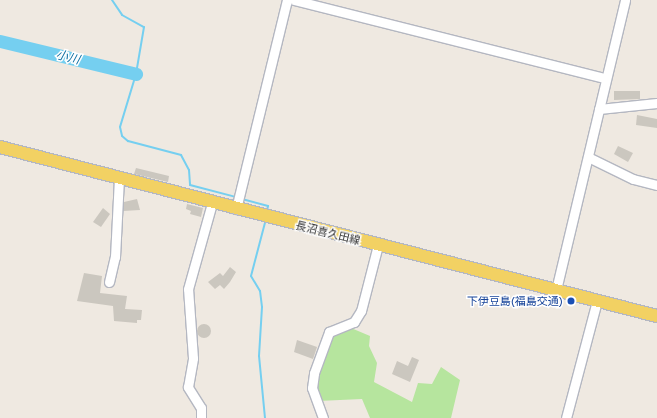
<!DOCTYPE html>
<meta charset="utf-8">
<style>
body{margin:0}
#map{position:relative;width:657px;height:418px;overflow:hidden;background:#efe9e1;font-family:"Golos Text","Noto Sans JP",sans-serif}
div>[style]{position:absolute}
.green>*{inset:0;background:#b6e59e}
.stream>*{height:2px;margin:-1px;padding:0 1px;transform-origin:1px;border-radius:1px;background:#75cff0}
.river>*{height:13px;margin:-6.5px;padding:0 6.5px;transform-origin:6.5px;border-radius:6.5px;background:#75cff0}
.building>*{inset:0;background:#cbc7bf}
.round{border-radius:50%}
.roads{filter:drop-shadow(1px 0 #b4b7c1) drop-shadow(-1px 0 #b4b7c1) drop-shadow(0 1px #b4b7c1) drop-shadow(0 -1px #b4b7c1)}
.minor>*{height:9px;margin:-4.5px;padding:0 4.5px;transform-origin:4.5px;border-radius:4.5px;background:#fff}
.major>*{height:12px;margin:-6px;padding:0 6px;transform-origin:6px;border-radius:6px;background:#f2d163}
.dots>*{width:11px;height:11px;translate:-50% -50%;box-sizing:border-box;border:2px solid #fff;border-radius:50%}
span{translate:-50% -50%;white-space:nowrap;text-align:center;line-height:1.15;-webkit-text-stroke:3px #fff;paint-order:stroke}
.street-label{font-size:11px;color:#2e2e2e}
.transit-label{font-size:11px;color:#164399}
.right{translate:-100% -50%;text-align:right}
.water-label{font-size:12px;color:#0d6fa3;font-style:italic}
</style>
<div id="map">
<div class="green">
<i style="clip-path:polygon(351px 328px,370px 336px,369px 346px,377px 363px,374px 382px,412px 402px,418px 383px,432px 384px,441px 367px,460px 380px,451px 418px,370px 418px,362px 399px,318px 401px,315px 384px,333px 335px)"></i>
</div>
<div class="stream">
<i style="left:112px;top:0;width:18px;rotate:56deg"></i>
<i style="left:122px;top:15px;width:25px;rotate:29deg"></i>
<i style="left:144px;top:27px;width:48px;rotate:99.7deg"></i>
<i style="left:136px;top:74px;width:55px;rotate:106.8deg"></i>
<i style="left:120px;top:127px;width:9px;rotate:77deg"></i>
<i style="left:122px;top:136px;width:8px;rotate:40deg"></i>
<i style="left:128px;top:141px;width:55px;rotate:14.8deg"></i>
<i style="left:181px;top:155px;width:17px;rotate:62deg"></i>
<i style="left:189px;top:170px;width:15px;rotate:86deg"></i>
<i style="left:190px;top:185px;width:48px;rotate:14.6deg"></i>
<i style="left:242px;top:199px;width:27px;rotate:15deg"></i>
<i style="left:268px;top:206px;width:5px;rotate:101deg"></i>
<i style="left:265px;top:418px;width:62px;rotate:-95.5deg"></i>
<i style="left:259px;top:356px;width:49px;rotate:-86.5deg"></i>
<i style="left:262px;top:307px;width:16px;rotate:-97deg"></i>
<i style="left:260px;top:291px;width:17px;rotate:-121deg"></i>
<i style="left:251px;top:276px;width:59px;rotate:-75.3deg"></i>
</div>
<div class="river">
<i style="left:0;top:41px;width:140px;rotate:13.6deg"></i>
</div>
<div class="building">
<i style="clip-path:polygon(614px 91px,640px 91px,640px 99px,614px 100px)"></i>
<i style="clip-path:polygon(637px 115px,657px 119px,657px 128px,636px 125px)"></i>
<i style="clip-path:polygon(618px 146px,633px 153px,628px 162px,614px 154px)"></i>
<i style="clip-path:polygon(136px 168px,169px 176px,168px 182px,134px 174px)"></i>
<i style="clip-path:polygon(137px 199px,140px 210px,123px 211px,124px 202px)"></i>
<i style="clip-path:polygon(187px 204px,203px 208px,201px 217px,190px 214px,191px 211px,186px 209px)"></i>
<i style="clip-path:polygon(103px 208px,110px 214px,101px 227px,93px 222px)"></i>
<i style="clip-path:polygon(230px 267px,236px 272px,230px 282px,224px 289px,220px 285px,215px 289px,208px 282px,220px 273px,223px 276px)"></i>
<i style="clip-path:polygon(84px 273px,102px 276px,100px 293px,127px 296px,125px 309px,142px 310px,141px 320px,137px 320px,137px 323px,114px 321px,113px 306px,77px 301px)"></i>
<i class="round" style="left:197px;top:324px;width:14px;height:14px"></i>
<i style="clip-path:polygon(297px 340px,317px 347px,313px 359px,294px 352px)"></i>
<i style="clip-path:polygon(412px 357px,419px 360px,410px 382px,392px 374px,397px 361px,408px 366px)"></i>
</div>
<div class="roads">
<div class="minor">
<i style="left:294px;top:0;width:321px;rotate:14.1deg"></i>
<i style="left:599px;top:109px;width:58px;rotate:-5.9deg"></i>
<i style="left:588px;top:157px;width:50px;rotate:26.1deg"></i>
<i style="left:633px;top:179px;width:25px;rotate:14deg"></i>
<i style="left:236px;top:209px;width:215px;rotate:-76.3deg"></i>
<i style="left:109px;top:282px;width:26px;rotate:-77deg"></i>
<i style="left:115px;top:257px;width:79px;rotate:-87.1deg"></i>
<i style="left:556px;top:290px;width:298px;rotate:-76.6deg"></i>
<i style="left:201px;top:418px;width:10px;rotate:-90deg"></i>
<i style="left:201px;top:408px;width:25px;rotate:-122deg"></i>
<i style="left:188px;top:387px;width:29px;rotate:-80deg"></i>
<i style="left:193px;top:358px;width:69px;rotate:-94.1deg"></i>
<i style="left:188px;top:289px;width:89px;rotate:-74.4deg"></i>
<i style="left:323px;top:418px;width:32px;rotate:-110deg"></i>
<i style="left:312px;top:388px;width:15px;rotate:-82deg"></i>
<i style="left:314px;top:373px;width:44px;rotate:-69.9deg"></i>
<i style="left:329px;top:332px;width:27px;rotate:-22deg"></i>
<i style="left:354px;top:322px;width:13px;rotate:-58deg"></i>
<i style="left:361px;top:311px;width:68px;rotate:-75.6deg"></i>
<i style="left:566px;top:418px;width:121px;rotate:-75.2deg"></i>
</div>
<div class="major">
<i style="left:0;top:147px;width:678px;rotate:14.43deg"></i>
</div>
</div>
<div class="dots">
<i style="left:571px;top:301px;background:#1a4fb4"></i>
</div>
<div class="street-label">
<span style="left:328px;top:233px;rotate:14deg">長沼喜久田線</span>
</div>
<div class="transit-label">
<span class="right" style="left:563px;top:301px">下伊豆島(福島交通)</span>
</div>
<div class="water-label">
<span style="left:68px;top:57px;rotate:14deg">小川</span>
</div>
</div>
